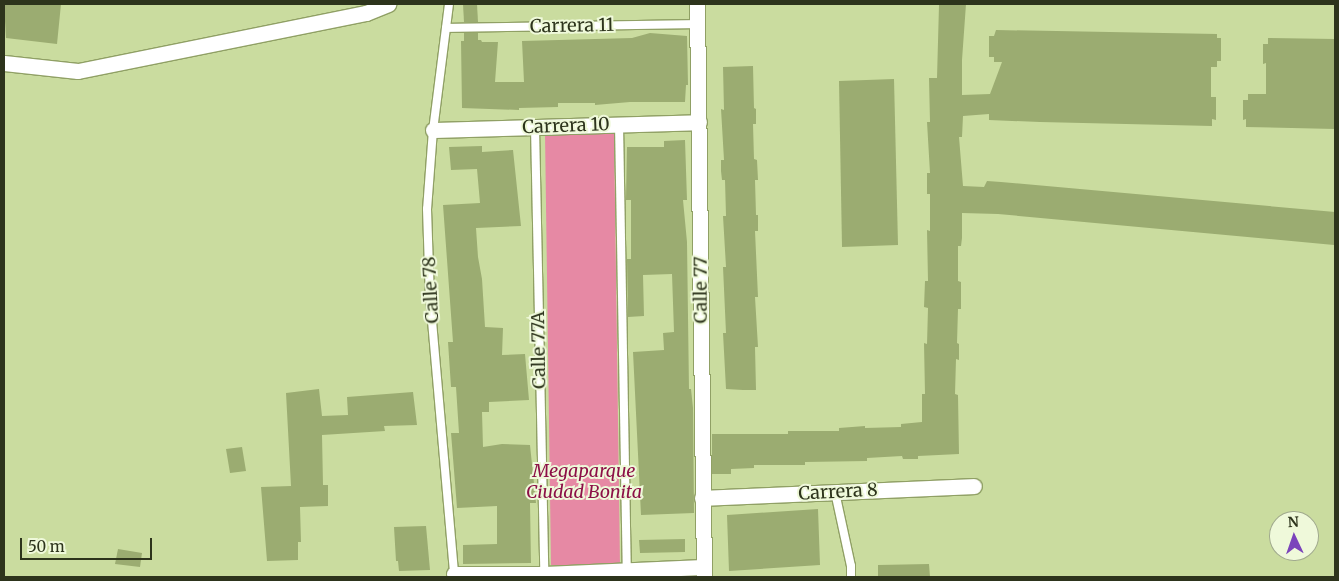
<!DOCTYPE html>
<style>
body{margin:0}
#map{position:relative;width:1339px;height:581px;overflow:hidden;background:#cadc9f;font-family:Merriweather,serif}
div>[style]{position:absolute}
.green>*{inset:0;background:#e689a4}
.building>*{inset:0;background:#9bac71}
.roads{filter:drop-shadow(1px 0 #90a065) drop-shadow(-1px 0 #90a065) drop-shadow(0 1px #90a065) drop-shadow(0 -1px #90a065)}
.service>*{height:8px;margin:-4px;padding:0 4px;transform-origin:4px;border-radius:4px;background:#fff}
.minor>*{height:15px;margin:-7.5px;padding:0 7.5px;transform-origin:7.5px;border-radius:7.5px;background:#fff}
span{translate:-50% -50%;white-space:nowrap;text-align:center;line-height:1.15;-webkit-text-stroke:4px #eff9da;paint-order:stroke}
.street-label{font-size:18px;color:#2d341c}
.park-label{font-size:18px;color:#8c1047;font-style:italic}
.frame{position:absolute;inset:0;border:5px solid #2d341c;pointer-events:none}
.north{position:absolute;left:1269px;top:511px;width:50px;height:50px;box-sizing:border-box;background:#eff9da;border:1px solid #a1aa8e;border-radius:50%;rotate:357deg;font-size:14px;font-weight:700;line-height:20px;text-align:center;color:#2d341c}
.north::after{content:'';display:block;margin:auto;width:18px;height:22px;background:#7b44bb;clip-path:polygon(50% 0,100% 100%,50% 72%,0 100%)}
.scale{position:absolute;left:20px;top:538px;width:132px;height:22px;box-sizing:border-box;border:2px solid #2d341c;border-top:0;padding-left:6px;font-size:15px;line-height:18px;white-space:nowrap;color:#2d341c;-webkit-text-stroke:4px #eff9da;paint-order:stroke}
</style>
<div id="map">
<div class="green">
<i style="clip-path:polygon(614px 132px,620px 565px,551px 565px,545px 133px)"></i>
</div>
<div class="building">
<i style="clip-path:polygon(4px 4px,61px 4px,57px 44px,6px 38px)"></i>
<i style="clip-path:polygon(463px 4px,477px 4px,478px 22px,464px 22px)"></i>
<i style="clip-path:polygon(944px 4px,966px 4px,962px 60px,962px 95px,990px 94px,1002px 62px,994px 62px,994px 57px,989px 57px,989px 36px,994px 36px,996px 30px,1217px 34px,1217px 38px,1221px 38px,1221px 61px,1217px 61px,1217px 67px,1211px 67px,1211px 97px,1216px 97px,1216px 120px,1212px 119px,1212px 126px,1040px 122px,989px 120px,989px 114px,963px 116px,962px 137px,959px 137px,963px 186px,984px 187px,987px 181px,1001px 182px,1335px 212px,1334px 245px,998px 214px,962px 213px,962px 238px,961px 246px,958px 246px,958px 281px,961px 282px,961px 309px,958px 309px,957px 343px,959px 344px,959px 360px,956px 359px,955px 394px,958px 395px,959px 454px,918px 456px,918px 459px,903px 459px,902px 456px,867px 458px,867px 461px,805px 462px,805px 465px,754px 465px,754px 468px,731px 469px,731px 474px,712px 474px,712px 434px,788px 434px,788px 431px,839px 431px,839px 428px,865px 426px,865px 428px,901px 427px,901px 424px,922px 422px,922px 394px,925px 394px,924px 343px,927px 344px,928px 308px,924px 307px,925px 281px,928px 281px,927px 230px,930px 231px,930px 194px,927px 194px,927px 173px,930px 173px,927px 122px,930px 122px,929px 78px,937px 78px,939px 5px)"></i>
<i style="clip-path:polygon(464px 33px,478px 33px,478px 40px,481px 40px,482px 42px,498px 42px,495px 82px,524px 82px,522px 41px,632px 38px,650px 33px,687px 36px,688px 85px,686px 85px,685px 102px,630px 102px,595px 105px,595px 103px,558px 103px,558px 107px,519px 108px,519px 110px,462px 108px,461px 41px,464px 41px)"></i>
<i style="clip-path:polygon(1268px 38px,1335px 39px,1335px 129px,1246px 127px,1246px 119px,1243px 120px,1243px 100px,1248px 100px,1248px 94px,1266px 94px,1266px 63px,1263px 64px,1263px 44px,1268px 44px)"></i>
<i style="clip-path:polygon(753px 66px,754px 108px,756px 109px,756px 124px,753px 124px,754px 159px,757px 160px,758px 180px,755px 180px,756px 215px,758px 215px,758px 231px,755px 231px,758px 297px,755px 297px,758px 347px,755px 347px,756px 390px,743px 390px,726px 389px,723px 333px,726px 333px,723px 267px,726px 267px,723px 216px,726px 216px,725px 180px,722px 180px,721px 171px,721px 160px,724px 160px,721px 109px,724px 110px,723px 67px)"></i>
<i style="clip-path:polygon(894px 79px,898px 245px,842px 247px,839px 81px)"></i>
<i style="clip-path:polygon(685px 140px,687px 200px,683px 200px,687px 242px,689px 389px,691px 389px,693px 408px,694px 513px,641px 515px,633px 352px,664px 350px,663px 333px,674px 332px,672px 274px,643px 275px,644px 316px,628px 317px,627px 259px,631px 259px,631px 200px,626px 200px,627px 147px,664px 147px,664px 141px)"></i>
<i style="clip-path:polygon(482px 146px,482px 152px,513px 150px,521px 226px,476px 228px,478px 257px,482px 279px,485px 327px,503px 328px,502px 355px,525px 354px,529px 400px,489px 402px,489px 412px,482px 412px,483px 447px,502px 444px,530px 445px,536px 503px,530px 503px,531px 563px,463px 564px,463px 545px,497px 544px,497px 506px,457px 508px,451px 433px,459px 433px,456px 387px,451px 387px,448px 342px,453px 342px,443px 205px,480px 203px,477px 169px,451px 170px,449px 147px)"></i>
<i style="clip-path:polygon(319px 389px,322px 416px,348px 415px,347px 397px,413px 392px,417px 425px,384px 426px,385px 431px,322px 435px,323px 485px,328px 485px,328px 506px,300px 507px,301px 542px,298px 542px,298px 560px,267px 561px,261px 487px,291px 486px,286px 393px)"></i>
<i style="clip-path:polygon(242px 447px,246px 471px,230px 473px,226px 449px)"></i>
<i style="clip-path:polygon(818px 509px,820px 565px,729px 571px,727px 515px)"></i>
<i style="clip-path:polygon(426px 526px,430px 570px,399px 571px,398px 561px,396px 561px,394px 527px)"></i>
<i style="clip-path:polygon(685px 539px,685px 552px,640px 553px,639px 540px)"></i>
<i style="clip-path:polygon(118px 549px,142px 553px,140px 567px,115px 564px)"></i>
<i style="clip-path:polygon(929px 564px,930px 577px,878px 577px,878px 565px)"></i>
</div>
<div class="roads">
<div class="service">
<i style="left:449px;top:4px;width:127px;rotate:97.2deg"></i>
<i style="left:433px;top:130px;width:79px;rotate:94.3deg"></i>
<i style="left:427px;top:209px;width:89px;rotate:88.1deg"></i>
<i style="left:430px;top:298px;width:278px;rotate:85deg"></i>
<i style="left:446px;top:28px;width:251px;rotate:-0.9deg"></i>
<i style="left:619px;top:124px;width:446px;rotate:89deg"></i>
<i style="left:535px;top:127px;width:447px;rotate:88.8deg"></i>
<i style="left:835px;top:492px;width:76px;rotate:77.8deg"></i>
<i style="left:851px;top:566px;width:11px;rotate:90deg"></i>
</div>
<div class="minor">
<i style="left:697px;top:4px;width:573px;rotate:89.3deg"></i>
<i style="left:4px;top:63px;width:74px;rotate:6.2deg"></i>
<i style="left:78px;top:71px;width:294px;rotate:-11.4deg"></i>
<i style="left:366px;top:13px;width:24px;rotate:-22deg"></i>
<i style="left:433px;top:130px;width:266px;rotate:-1.7deg"></i>
<i style="left:702px;top:498px;width:272px;rotate:-2.5deg"></i>
<i style="left:454px;top:574px;width:90px"></i>
<i style="left:544px;top:574px;width:159px;rotate:-2.5deg"></i>
</div>
</div>
<div class="street-label">
<span style="left:572px;top:26px;rotate:-1deg">Carrera 11</span>
<span style="left:566px;top:126px;rotate:-2deg">Carrera 10</span>
<span style="left:431px;top:290px;rotate:-93deg">Calle 78</span>
<span style="left:701px;top:290px;rotate:-90deg">Calle 77</span>
<span style="left:539px;top:350px;rotate:-91deg">Calle 77A</span>
<span style="left:838px;top:492px;rotate:-3deg">Carrera 8</span>
</div>
<div class="park-label">
<span style="left:584px;top:482px">Megaparque<br>Ciudad Bonita</span>
</div>
<div class="frame"></div>
<div class="north">N</div>
<div class="scale">50 m</div>
</div>
